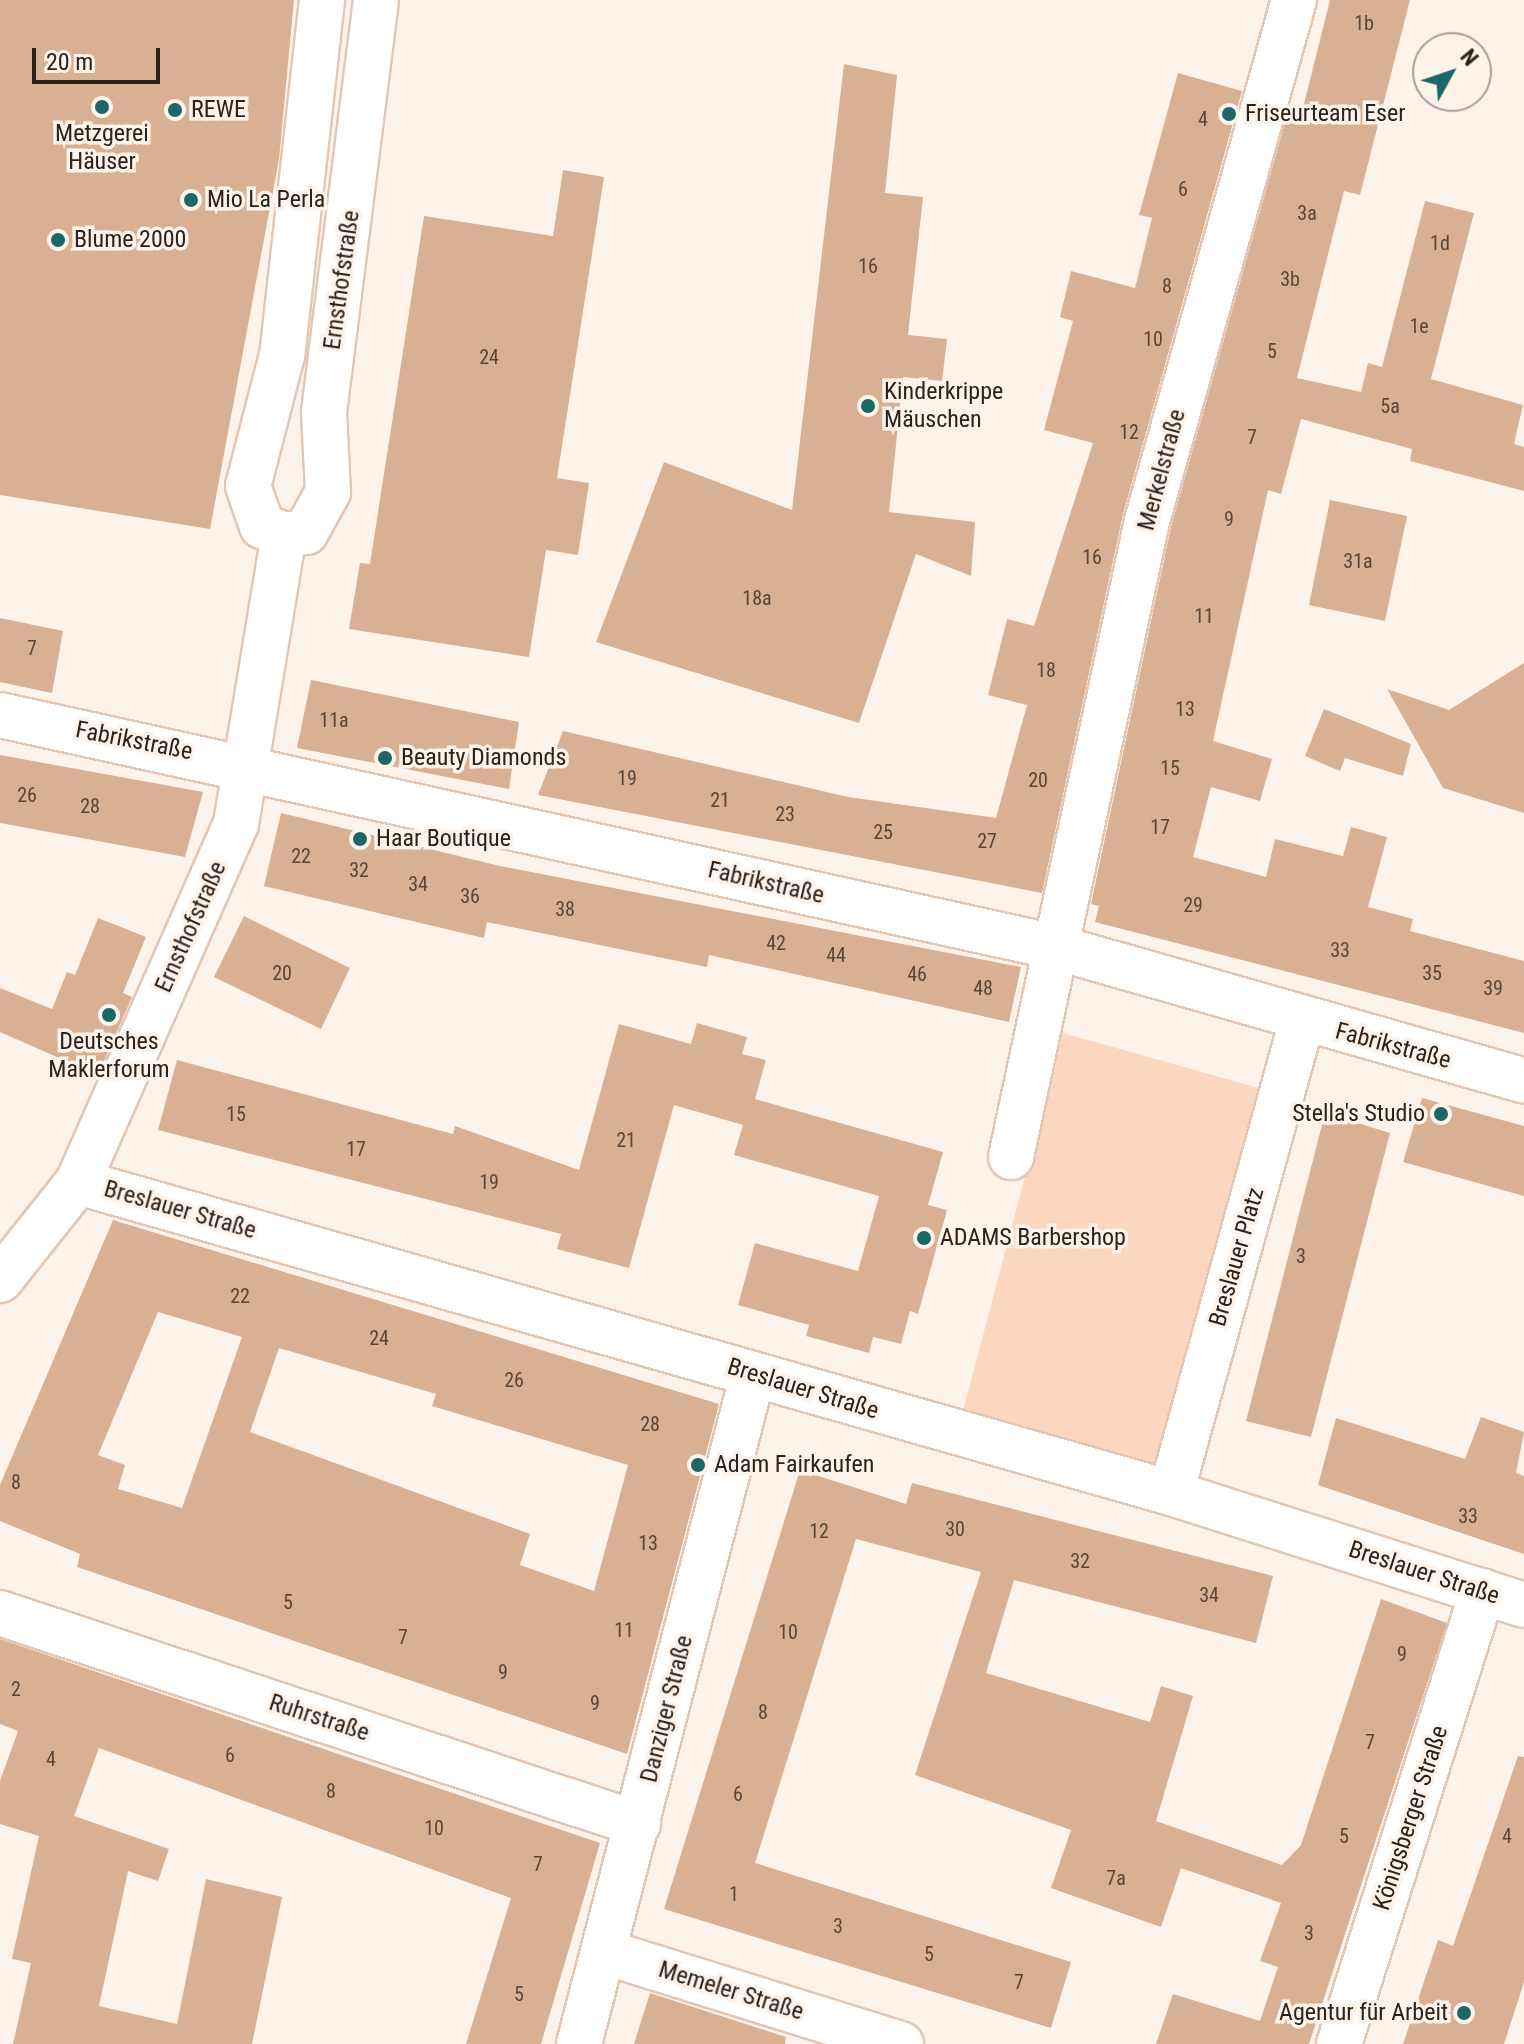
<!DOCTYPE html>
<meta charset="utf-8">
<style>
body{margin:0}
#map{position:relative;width:1524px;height:2044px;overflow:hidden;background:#fef3eb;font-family:"Roboto Condensed",sans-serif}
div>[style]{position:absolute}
.green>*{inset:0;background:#fad7be}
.building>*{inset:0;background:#d8b094}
.roads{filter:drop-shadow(2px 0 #e3c7b4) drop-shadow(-2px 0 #e3c7b4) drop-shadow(0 2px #e3c7b4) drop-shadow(0 -2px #e3c7b4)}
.street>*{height:44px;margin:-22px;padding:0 22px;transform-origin:22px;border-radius:22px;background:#fff}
.dots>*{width:22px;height:22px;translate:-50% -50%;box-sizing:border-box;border:4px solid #fef3eb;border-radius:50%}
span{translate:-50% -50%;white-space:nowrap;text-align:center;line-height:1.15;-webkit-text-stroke:7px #fef3eb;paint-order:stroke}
.number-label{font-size:20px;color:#574639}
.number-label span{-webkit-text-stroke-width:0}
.poi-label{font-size:24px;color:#2c221b}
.left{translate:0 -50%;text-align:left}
.right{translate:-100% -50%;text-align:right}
.street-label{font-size:24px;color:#2c221b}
.north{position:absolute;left:1412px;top:32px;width:80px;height:80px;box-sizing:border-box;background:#fef3eb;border:2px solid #aa9f98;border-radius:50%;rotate:50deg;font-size:22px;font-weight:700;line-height:32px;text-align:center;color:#2c221b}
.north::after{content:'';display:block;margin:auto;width:28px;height:36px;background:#1b6866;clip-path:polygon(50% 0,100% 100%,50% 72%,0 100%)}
.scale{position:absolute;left:32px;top:48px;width:128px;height:36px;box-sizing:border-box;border:4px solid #2c221b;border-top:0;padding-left:10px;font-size:24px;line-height:28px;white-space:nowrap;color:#2c221b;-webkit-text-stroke:6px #fef3eb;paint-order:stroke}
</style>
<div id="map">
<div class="green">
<i style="clip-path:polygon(1063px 1033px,1266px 1090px,1154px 1463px,963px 1411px)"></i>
</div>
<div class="building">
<i style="clip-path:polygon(0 0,294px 0,279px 159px,210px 529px,0 495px)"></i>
<i style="clip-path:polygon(1330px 0,1410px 0,1360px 195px,1344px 191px,1297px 378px,1361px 392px,1368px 363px,1382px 367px,1425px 201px,1474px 213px,1431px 379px,1523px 405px,1514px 444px,1524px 447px,1524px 491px,1410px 461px,1412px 449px,1301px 419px,1281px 494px,1268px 490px,1213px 741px,1272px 759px,1260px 801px,1211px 787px,1193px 857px,1266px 877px,1275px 839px,1343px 856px,1351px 827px,1387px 837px,1368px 907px,1413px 919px,1410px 931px,1524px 961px,1524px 1033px,1095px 922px,1099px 906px,1091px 904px,1171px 527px,1290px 105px,1303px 108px)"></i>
<i style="clip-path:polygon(844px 64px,897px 75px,885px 193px,923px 197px,908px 335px,947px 339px,942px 381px,903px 377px,889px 512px,975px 522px,971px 576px,916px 554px,859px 723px,596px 642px,664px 462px,792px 510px)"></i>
<i style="clip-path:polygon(1178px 73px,1242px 91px,1123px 514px,1042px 893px,538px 795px,563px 731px,848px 797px,996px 818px,1027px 705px,988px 695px,1007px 619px,1034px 626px,1093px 443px,1044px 430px,1073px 321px,1060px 317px,1071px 271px,1135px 288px,1152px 218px,1139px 215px)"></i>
<i style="clip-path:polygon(563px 170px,604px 177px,557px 478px,589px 483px,578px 555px,546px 550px,529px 657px,349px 629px,360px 563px,370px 564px,424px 216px,553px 236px)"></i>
<i style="clip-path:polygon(1330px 500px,1407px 516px,1385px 621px,1309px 605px)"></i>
<i style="clip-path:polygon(0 618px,63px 631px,52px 693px,0 682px)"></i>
<i style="clip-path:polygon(1524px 663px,1524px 813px,1443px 788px,1387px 689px,1449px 710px)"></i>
<i style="clip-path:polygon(311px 680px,519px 722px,509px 789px,297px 748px)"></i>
<i style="clip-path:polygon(1324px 709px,1411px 744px,1403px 776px,1345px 758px,1340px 771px,1305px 756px)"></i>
<i style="clip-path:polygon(0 755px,203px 792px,185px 857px,0 823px)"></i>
<i style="clip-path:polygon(281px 813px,500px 866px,1021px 967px,1009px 1022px,709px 955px,707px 967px,487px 922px,484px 938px,264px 886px)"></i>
<i style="clip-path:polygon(244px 916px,350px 968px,321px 1029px,214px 977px)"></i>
<i style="clip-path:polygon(98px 918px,146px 937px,123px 993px,132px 997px,98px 1075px,0 1032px,0 988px,52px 1009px,67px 972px,75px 975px)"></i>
<i style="clip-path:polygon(697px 1023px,747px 1037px,742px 1054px,766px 1060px,755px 1099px,943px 1152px,928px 1205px,947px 1210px,918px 1314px,910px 1311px,901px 1344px,873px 1337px,869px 1353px,806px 1336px,809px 1325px,738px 1305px,755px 1243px,858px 1271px,879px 1196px,734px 1155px,743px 1125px,674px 1105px,629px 1268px,557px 1249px,561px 1234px,158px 1130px,177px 1060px,453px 1134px,455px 1126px,579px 1170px,619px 1024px,691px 1044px)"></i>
<i style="clip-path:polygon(1422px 1098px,1524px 1126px,1524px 1196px,1403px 1162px)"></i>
<i style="clip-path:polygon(1325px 1113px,1390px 1133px,1311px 1437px,1246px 1421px)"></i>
<i style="clip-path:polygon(evenodd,113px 1220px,719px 1404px,627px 1754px,77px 1567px,80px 1554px,0 1521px,0 1485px,113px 1220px,158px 1312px,242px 1337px,182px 1508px,118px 1489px,125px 1465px,98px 1455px,158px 1312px,113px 1220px,279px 1348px,436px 1394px,432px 1406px,628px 1465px,594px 1591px,520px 1565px,530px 1534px,250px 1432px,279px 1348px)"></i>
<i style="clip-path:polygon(1481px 1417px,1524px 1432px,1516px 1473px,1524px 1476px,1524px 1554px,1318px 1485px,1336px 1418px,1465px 1459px)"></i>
<i style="clip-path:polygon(800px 1470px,906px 1504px,912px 1483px,1273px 1576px,1256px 1643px,1014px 1580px,986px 1673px,1150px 1722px,1161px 1686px,1193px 1696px,1156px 1821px,1282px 1865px,1301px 1845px,1381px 1599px,1447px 1623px,1309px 2044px,1156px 2044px,1173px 1994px,1260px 2021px,1278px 1967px,1260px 1961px,1281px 1903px,1181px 1868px,1161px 1927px,1051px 1888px,1071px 1830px,915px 1775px,981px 1572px,856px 1539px,755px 1863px,1071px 1962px,1051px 2028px,664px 1909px)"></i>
<i style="clip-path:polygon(0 1639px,600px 1843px,541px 2044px,466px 2044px,511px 1898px,99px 1748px,74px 1816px,169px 1849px,158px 1881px,128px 1871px,99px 2006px,177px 2024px,206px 1879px,282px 1897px,252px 2044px,13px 2044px,31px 1963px,12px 1959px,39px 1836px,0 1824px,0 1781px,18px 1731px,0 1724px)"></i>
<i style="clip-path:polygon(1518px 1756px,1524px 1757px,1524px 1982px,1504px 2044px,1403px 2044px,1438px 1940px,1453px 1946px)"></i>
<i style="clip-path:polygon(650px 1993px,786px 2037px,785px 2044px,634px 2044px)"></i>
</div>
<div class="roads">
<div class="street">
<i style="left:322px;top:0;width:357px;rotate:96.4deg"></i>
<i style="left:282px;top:355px;width:135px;rotate:104.5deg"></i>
<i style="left:248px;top:486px;width:42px;rotate:70.7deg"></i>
<i style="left:262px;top:526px;width:24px;rotate:22deg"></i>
<i style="left:284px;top:535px;width:22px;rotate:-8deg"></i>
<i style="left:306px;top:532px;width:46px;rotate:-61.2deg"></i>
<i style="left:328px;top:492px;width:80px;rotate:-92.9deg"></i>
<i style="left:324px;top:412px;width:415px;rotate:-82.8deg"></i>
<i style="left:0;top:715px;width:1080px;rotate:12.4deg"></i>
<i style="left:1055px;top:947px;width:488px;rotate:15.9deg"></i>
<i style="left:1011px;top:1157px;width:650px;rotate:-77.93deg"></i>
<i style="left:1147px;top:521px;width:541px;rotate:-74.24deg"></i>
<i style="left:78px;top:1182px;width:1136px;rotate:15.88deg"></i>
<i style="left:1171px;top:1493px;width:370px;rotate:17.6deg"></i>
<i style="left:0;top:1280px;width:125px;rotate:-51.5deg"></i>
<i style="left:78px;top:1182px;width:391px;rotate:-66.2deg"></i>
<i style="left:236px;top:824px;width:293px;rotate:-80.6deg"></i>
<i style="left:1171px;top:1493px;width:489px;rotate:-74.5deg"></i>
<i style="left:0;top:1613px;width:672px;rotate:18.3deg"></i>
<i style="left:605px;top:1952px;width:310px;rotate:17.3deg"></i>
<i style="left:579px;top:2044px;width:692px;rotate:-75.44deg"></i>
<i style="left:1339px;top:2044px;width:475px;rotate:-72.4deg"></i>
</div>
</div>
<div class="dots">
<i style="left:102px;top:107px;background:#1b6866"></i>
<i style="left:175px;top:110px;background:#1b6866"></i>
<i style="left:1229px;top:114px;background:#1b6866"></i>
<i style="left:191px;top:200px;background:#1b6866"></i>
<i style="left:58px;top:240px;background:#1b6866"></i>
<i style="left:868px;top:406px;background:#1b6866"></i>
<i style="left:385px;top:758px;background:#1b6866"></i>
<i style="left:360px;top:839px;background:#1b6866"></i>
<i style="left:109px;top:1015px;background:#1b6866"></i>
<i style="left:1441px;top:1114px;background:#1b6866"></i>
<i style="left:924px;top:1238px;background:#1b6866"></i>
<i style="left:698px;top:1465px;background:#1b6866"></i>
<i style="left:1464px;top:2013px;background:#1b6866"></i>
</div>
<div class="number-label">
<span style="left:1364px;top:23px">1b</span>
<span style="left:1203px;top:119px">4</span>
<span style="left:1183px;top:189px">6</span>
<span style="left:1307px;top:213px">3a</span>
<span style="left:1440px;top:243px">1d</span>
<span style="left:868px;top:266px">16</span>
<span style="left:1290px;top:279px">3b</span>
<span style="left:1167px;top:286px">8</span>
<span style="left:1419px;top:326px">1e</span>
<span style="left:1153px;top:339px">10</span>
<span style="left:1272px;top:351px">5</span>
<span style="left:489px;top:357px">24</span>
<span style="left:1390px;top:406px">5a</span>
<span style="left:1129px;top:432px">12</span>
<span style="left:1252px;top:437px">7</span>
<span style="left:1229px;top:519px">9</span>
<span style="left:1092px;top:557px">16</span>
<span style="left:1358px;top:561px">31a</span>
<span style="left:757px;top:598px">18a</span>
<span style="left:1204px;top:616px">11</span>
<span style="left:32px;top:648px">7</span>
<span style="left:1046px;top:670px">18</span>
<span style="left:1185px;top:709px">13</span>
<span style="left:334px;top:720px">11a</span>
<span style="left:1170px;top:768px">15</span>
<span style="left:627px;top:778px">19</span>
<span style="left:1038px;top:780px">20</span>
<span style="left:27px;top:795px">26</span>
<span style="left:720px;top:800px">21</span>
<span style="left:90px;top:806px">28</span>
<span style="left:785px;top:814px">23</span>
<span style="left:1160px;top:827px">17</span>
<span style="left:883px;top:832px">25</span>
<span style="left:987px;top:841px">27</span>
<span style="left:301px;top:856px">22</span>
<span style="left:359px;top:870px">32</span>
<span style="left:418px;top:884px">34</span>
<span style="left:470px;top:896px">36</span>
<span style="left:1193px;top:905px">29</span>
<span style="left:565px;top:909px">38</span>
<span style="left:776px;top:943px">42</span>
<span style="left:1340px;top:950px">33</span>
<span style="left:836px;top:955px">44</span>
<span style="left:282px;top:973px">20</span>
<span style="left:1432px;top:973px">35</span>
<span style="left:917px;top:974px">46</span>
<span style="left:983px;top:988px">48</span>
<span style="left:1493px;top:988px">39</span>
<span style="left:236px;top:1114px">15</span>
<span style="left:626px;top:1140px">21</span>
<span style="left:356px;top:1149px">17</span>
<span style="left:489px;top:1182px">19</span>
<span style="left:1301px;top:1256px">3</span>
<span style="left:240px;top:1296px">22</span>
<span style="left:379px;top:1338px">24</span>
<span style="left:514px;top:1380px">26</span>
<span style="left:650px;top:1424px">28</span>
<span style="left:16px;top:1482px">8</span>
<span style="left:1468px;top:1516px">33</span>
<span style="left:955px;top:1529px">30</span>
<span style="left:819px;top:1531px">12</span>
<span style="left:648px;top:1543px">13</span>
<span style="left:1080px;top:1561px">32</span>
<span style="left:1209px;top:1595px">34</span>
<span style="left:288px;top:1602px">5</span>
<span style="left:624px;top:1630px">11</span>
<span style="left:788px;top:1632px">10</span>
<span style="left:403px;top:1637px">7</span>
<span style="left:1402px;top:1654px">9</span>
<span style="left:503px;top:1672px">9</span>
<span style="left:16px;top:1689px">2</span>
<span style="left:595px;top:1703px">9</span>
<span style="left:763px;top:1712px">8</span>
<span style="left:1370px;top:1742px">7</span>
<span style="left:230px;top:1755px">6</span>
<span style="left:51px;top:1759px">4</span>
<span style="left:331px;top:1791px">8</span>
<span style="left:738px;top:1794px">6</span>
<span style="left:434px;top:1828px">10</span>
<span style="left:1344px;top:1836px">5</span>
<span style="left:1507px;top:1836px">4</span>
<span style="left:538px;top:1864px">7</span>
<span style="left:1116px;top:1878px">7a</span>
<span style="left:734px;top:1894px">1</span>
<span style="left:838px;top:1926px">3</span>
<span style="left:1309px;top:1933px">3</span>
<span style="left:929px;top:1954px">5</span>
<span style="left:1019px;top:1982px">7</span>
<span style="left:519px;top:1994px">5</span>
</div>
<div class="poi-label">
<span class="left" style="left:191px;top:110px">REWE</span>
<span class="left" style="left:1245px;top:114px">Friseurteam Eser</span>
<span style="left:102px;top:148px">Metzgerei<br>Häuser</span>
<span class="left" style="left:207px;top:200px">Mio La Perla</span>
<span class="left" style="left:74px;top:240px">Blume 2000</span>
<span class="left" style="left:884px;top:406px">Kinderkrippe<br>Mäuschen</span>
<span class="left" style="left:401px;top:758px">Beauty Diamonds</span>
<span class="left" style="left:376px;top:839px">Haar Boutique</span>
<span style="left:109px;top:1056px">Deutsches<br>Maklerforum</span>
<span class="right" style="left:1425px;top:1114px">Stella's Studio</span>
<span class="left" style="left:940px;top:1238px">ADAMS Barbershop</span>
<span class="left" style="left:714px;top:1465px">Adam Fairkaufen</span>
<span class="right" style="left:1448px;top:2013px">Agentur für Arbeit</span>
</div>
<div class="street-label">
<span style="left:342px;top:280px;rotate:-82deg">Ernsthofstraße</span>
<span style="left:1162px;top:470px;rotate:-75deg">Merkelstraße</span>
<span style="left:134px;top:741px;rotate:11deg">Fabrikstraße</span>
<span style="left:766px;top:883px;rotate:13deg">Fabrikstraße</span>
<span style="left:191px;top:927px;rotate:-66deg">Ernsthofstraße</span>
<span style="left:1393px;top:1046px;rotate:15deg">Fabrikstraße</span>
<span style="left:180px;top:1210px;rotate:16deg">Breslauer Straße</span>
<span style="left:1237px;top:1257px;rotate:-74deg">Breslauer Platz</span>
<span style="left:803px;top:1389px;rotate:17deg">Breslauer Straße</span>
<span style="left:1424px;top:1573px;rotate:18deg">Breslauer Straße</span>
<span style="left:667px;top:1709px;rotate:-76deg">Danziger Straße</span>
<span style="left:319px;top:1718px;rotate:18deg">Ruhrstraße</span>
<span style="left:1411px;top:1818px;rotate:-72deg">Königsberger Straße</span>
<span style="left:731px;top:1991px;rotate:17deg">Memeler Straße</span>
</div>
<div class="north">N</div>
<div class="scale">20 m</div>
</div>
